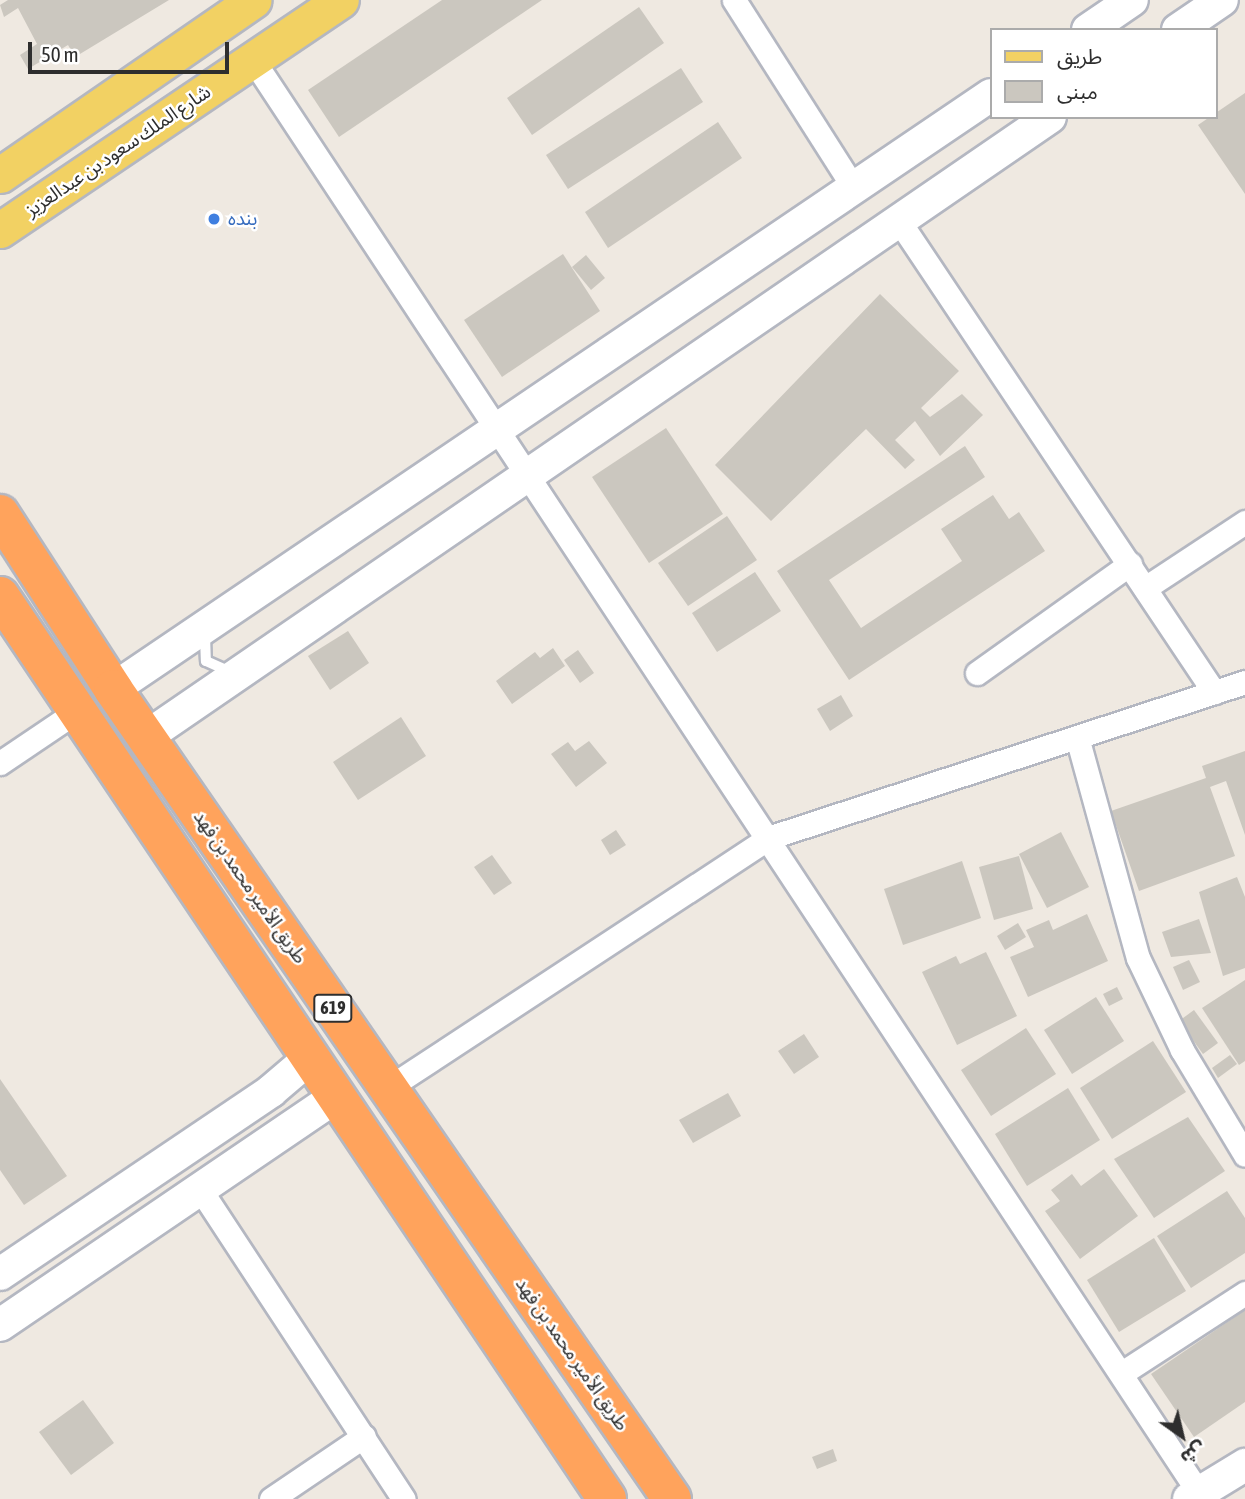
<!DOCTYPE html>
<meta charset="utf-8">
<style>
body{margin:0}
#map{position:relative;width:1245px;height:1499px;overflow:hidden;background:#efe9e1;font-family:"Asap Condensed","Noto Sans Arabic",sans-serif}
div>[style]{position:absolute}
.building>*{inset:0;background:#cbc7bf}
.roads{filter:drop-shadow(2px 0 #b4b7c1) drop-shadow(-2px 0 #b4b7c1) drop-shadow(0 2px #b4b7c1) drop-shadow(0 -2px #b4b7c1)}
.lane>*{height:10px;margin:-5px;padding:0 5px;transform-origin:5px;border-radius:5px;background:#fff}
.street>*{height:23px;margin:-11.5px;padding:0 11.5px;transform-origin:11.5px;border-radius:11.5px;background:#fff}
.secondary>*{height:32px;margin:-16px;padding:0 16px;transform-origin:16px;border-radius:16px;background:#fff}
.primary>*{height:35px;margin:-17.5px;padding:0 17.5px;transform-origin:17.5px;border-radius:17.5px;background:#f2d163}
.highway>*{height:38px;margin:-19px;padding:0 19px;transform-origin:19px;border-radius:19px;background:#ffa35c}
.dots>*{width:19px;height:19px;translate:-50% -50%;box-sizing:border-box;border:4px solid #fff;border-radius:50%}
span{translate:-50% -50%;white-space:nowrap;text-align:center;line-height:1.15;-webkit-text-stroke:5px #fff;paint-order:stroke}
.shield-label span{padding:2px 5px;background:#fff;border:2px solid;border-radius:5px;-webkit-text-stroke-width:0}
.shield-label{font-size:18px;color:#2e2e2e;font-weight:700}
.street-label{font-size:19px;color:#2e2e2e}
.shop-label{font-size:19px;color:#366cbe}
.left{translate:0 -50%;text-align:left}
.legend{position:absolute;left:990px;top:28px;width:228px;height:91px;box-sizing:border-box;background:#fff;border:2px solid #ababab;margin:0;padding:9px 12px;list-style:none;font-size:21px;color:#2e2e2e}
.legend li{display:flex;align-items:center;gap:14px;height:35px}
.legend b{width:35px;border:2px solid #ababab}
.north{position:absolute;left:1147px;top:1401px;width:70px;height:70px;-webkit-text-stroke:5px #fff;paint-order:stroke;rotate:146deg;font-size:19px;font-weight:700;line-height:28px;text-align:center;color:#2e2e2e}
.north::after{content:'';display:block;margin:auto;width:24px;height:32px;background:#2e2e2e;clip-path:polygon(50% 0,100% 100%,50% 72%,0 100%)}
.scale{position:absolute;left:28px;top:42px;width:201px;height:32px;box-sizing:border-box;border:4px solid #2e2e2e;border-top:0;padding-left:9px;font-size:21px;line-height:24px;white-space:nowrap;color:#2e2e2e;-webkit-text-stroke:5px #fff;paint-order:stroke}
</style>
<div id="map">
<div class="building">
<i style="clip-path:polygon(8px 0,169px 0,75px 57px,68px 45px,28px 69px,20px 55px,37px 44px,18px 8px,4px 17px,0 5px)"></i>
<i style="clip-path:polygon(442px 0,542px 0,339px 137px,308px 90px)"></i>
<i style="clip-path:polygon(639px 7px,664px 43px,532px 135px,507px 98px)"></i>
<i style="clip-path:polygon(681px 68px,703px 102px,568px 189px,546px 155px)"></i>
<i style="clip-path:polygon(1245px 93px,1245px 194px,1198px 125px)"></i>
<i style="clip-path:polygon(718px 122px,742px 158px,608px 248px,585px 212px)"></i>
<i style="clip-path:polygon(563px 254px,600px 311px,502px 377px,464px 320px)"></i>
<i style="clip-path:polygon(586px 255px,605px 278px,591px 290px,572px 267px)"></i>
<i style="clip-path:polygon(880px 294px,959px 371px,921px 408px,930px 417px,962px 394px,983px 415px,940px 456px,915px 421px,895px 440px,915px 460px,905px 469px,866px 429px,771px 521px,715px 465px)"></i>
<i style="clip-path:polygon(666px 428px,723px 514px,649px 563px,592px 477px)"></i>
<i style="clip-path:polygon(965px 446px,985px 477px,829px 580px,861px 628px,962px 561px,941px 529px,993px 495px,1009px 519px,1019px 512px,1045px 551px,849px 680px,777px 571px)"></i>
<i style="clip-path:polygon(727px 516px,757px 560px,688px 606px,658px 563px)"></i>
<i style="clip-path:polygon(755px 572px,781px 611px,717px 652px,692px 613px)"></i>
<i style="clip-path:polygon(348px 631px,369px 663px,330px 690px,308px 656px)"></i>
<i style="clip-path:polygon(553px 648px,565px 666px,512px 704px,496px 681px,535px 652px,540px 658px)"></i>
<i style="clip-path:polygon(578px 650px,594px 673px,580px 683px,564px 660px)"></i>
<i style="clip-path:polygon(841px 695px,853px 716px,830px 731px,817px 709px)"></i>
<i style="clip-path:polygon(401px 717px,426px 756px,358px 800px,333px 762px)"></i>
<i style="clip-path:polygon(589px 741px,607px 763px,576px 787px,551px 754px,568px 742px,575px 751px)"></i>
<i style="clip-path:polygon(1245px 751px,1245px 835px,1226px 781px,1210px 787px,1235px 856px,1139px 891px,1111px 811px,1206px 778px,1202px 766px)"></i>
<i style="clip-path:polygon(616px 830px,626px 845px,610px 855px,601px 840px)"></i>
<i style="clip-path:polygon(1061px 832px,1089px 887px,1047px 908px,1019px 854px)"></i>
<i style="clip-path:polygon(492px 855px,512px 883px,494px 895px,474px 867px)"></i>
<i style="clip-path:polygon(1019px 856px,1033px 909px,994px 920px,979px 867px)"></i>
<i style="clip-path:polygon(962px 861px,981px 918px,903px 945px,884px 889px)"></i>
<i style="clip-path:polygon(1237px 877px,1245px 897px,1245px 968px,1223px 976px,1199px 892px)"></i>
<i style="clip-path:polygon(1087px 914px,1108px 961px,1028px 997px,1010px 957px,1034px 947px,1026px 930px,1049px 920px,1053px 930px)"></i>
<i style="clip-path:polygon(1199px 919px,1211px 953px,1171px 957px,1162px 932px)"></i>
<i style="clip-path:polygon(1018px 923px,1026px 937px,1005px 950px,997px 936px)"></i>
<i style="clip-path:polygon(986px 952px,1017px 1016px,957px 1045px,922px 972px,956px 956px,960px 964px)"></i>
<i style="clip-path:polygon(1189px 960px,1200px 982px,1183px 990px,1173px 967px)"></i>
<i style="clip-path:polygon(1245px 980px,1245px 1061px,1239px 1065px,1202px 1008px)"></i>
<i style="clip-path:polygon(1117px 987px,1123px 999px,1109px 1006px,1103px 994px)"></i>
<i style="clip-path:polygon(1096px 997px,1124px 1041px,1072px 1074px,1044px 1030px)"></i>
<i style="clip-path:polygon(1194px 1010px,1218px 1043px,1203px 1054px,1179px 1021px)"></i>
<i style="clip-path:polygon(1026px 1028px,1056px 1074px,991px 1116px,961px 1070px)"></i>
<i style="clip-path:polygon(804px 1034px,819px 1057px,794px 1074px,778px 1051px)"></i>
<i style="clip-path:polygon(1153px 1041px,1186px 1092px,1112px 1139px,1080px 1088px)"></i>
<i style="clip-path:polygon(1230px 1055px,1237px 1064px,1218px 1078px,1212px 1068px)"></i>
<i style="clip-path:polygon(0 1079px,67px 1176px,24px 1205px,0 1170px)"></i>
<i style="clip-path:polygon(1068px 1088px,1100px 1140px,1027px 1186px,995px 1134px)"></i>
<i style="clip-path:polygon(728px 1093px,741px 1116px,693px 1143px,679px 1120px)"></i>
<i style="clip-path:polygon(1188px 1117px,1225px 1171px,1154px 1218px,1114px 1159px)"></i>
<i style="clip-path:polygon(1104px 1169px,1138px 1216px,1080px 1259px,1045px 1211px,1060px 1201px,1051px 1190px,1072px 1174px,1081px 1186px)"></i>
<i style="clip-path:polygon(1227px 1191px,1245px 1218px,1245px 1253px,1191px 1288px,1157px 1236px)"></i>
<i style="clip-path:polygon(1154px 1238px,1186px 1291px,1119px 1332px,1087px 1280px)"></i>
<i style="clip-path:polygon(1245px 1310px,1245px 1402px,1194px 1437px,1151px 1374px)"></i>
<i style="clip-path:polygon(83px 1400px,114px 1443px,71px 1475px,39px 1432px)"></i>
<i style="clip-path:polygon(833px 1449px,837px 1461px,817px 1469px,812px 1457px)"></i>
</div>
<div class="roads">
<div class="lane">
<i style="left:205px;top:636px;width:25px;rotate:88deg"></i>
<i style="left:206px;top:661px;width:27px;rotate:24deg"></i>
</div>
<div class="street">
<i style="left:734px;top:0;width:222px;rotate:57.5deg"></i>
<i style="left:253px;top:60px;width:1717px;rotate:56.57deg"></i>
<i style="left:899px;top:221px;width:567px;rotate:56.23deg"></i>
<i style="left:1145px;top:588px;width:120px;rotate:-33.4deg"></i>
<i style="left:977px;top:673px;width:188px;rotate:-35.5deg"></i>
<i style="left:1077px;top:737px;width:229px;rotate:74.6deg"></i>
<i style="left:1138px;top:958px;width:102px;rotate:64.4deg"></i>
<i style="left:1182px;top:1050px;width:122px;rotate:59deg"></i>
<i style="left:0;top:763px;width:93px;rotate:-34deg"></i>
<i style="left:388px;top:1088px;width:455px;rotate:-33.3deg"></i>
<i style="left:768px;top:838px;width:502px;rotate:-18.11deg"></i>
<i style="left:200px;top:1189px;width:371px;rotate:56.7deg"></i>
<i style="left:1122px;top:1373px;width:147px;rotate:-33deg"></i>
<i style="left:271px;top:1499px;width:112px;rotate:-34.1deg"></i>
</div>
<div class="secondary">
<i style="left:1088px;top:30px;width:53px;rotate:-34.3deg"></i>
<i style="left:1178px;top:30px;width:53px;rotate:-34.3deg"></i>
<i style="left:113px;top:689px;width:1060px;rotate:-34.08deg"></i>
<i style="left:146px;top:737px;width:1096px;rotate:-34.44deg"></i>
<i style="left:0;top:1274px;width:327px;rotate:-34deg"></i>
<i style="left:271px;top:1091px;width:52px;rotate:-40.4deg"></i>
<i style="left:0;top:1325px;width:406px;rotate:-34.2deg"></i>
<i style="left:1189px;top:1499px;width:66px;rotate:-31.3deg"></i>
</div>
<div class="primary">
<i style="left:0;top:175px;width:308px;rotate:-34.6deg"></i>
<i style="left:0;top:230px;width:411px;rotate:-34deg"></i>
</div>
<div class="highway">
<i style="left:0;top:514px;width:208px;rotate:57.1deg"></i>
<i style="left:113px;top:689px;width:984px;rotate:55.39deg"></i>
<i style="left:0;top:596px;width:1088px;rotate:56.09deg"></i>
</div>
</div>
<div class="dots">
<i style="left:214px;top:219px;background:#3f7fe0"></i>
</div>
<div class="shield-label">
<span style="left:333px;top:1008px">619</span>
</div>
<div class="street-label">
<span style="left:118px;top:151px;rotate:-34deg">شارع الملك سعود بن عبدالعزيز</span>
<span style="left:250px;top:887px;rotate:55deg">طريق الأمير محمد بن فهد</span>
<span style="left:572px;top:1354px;rotate:55deg">طريق الأمير محمد بن فهد</span>
</div>
<div class="shop-label">
<span class="left" style="left:228px;top:219px">بنده</span>
</div>
<ul class="legend">
<li><b style="height:9px;background:#f2d163"></b>طريق</li>
<li><b style="height:19px;background:#cbc7bf"></b>مبنى</li>
</ul>
<div class="north">ش</div>
<div class="scale">50 m</div>
</div>
